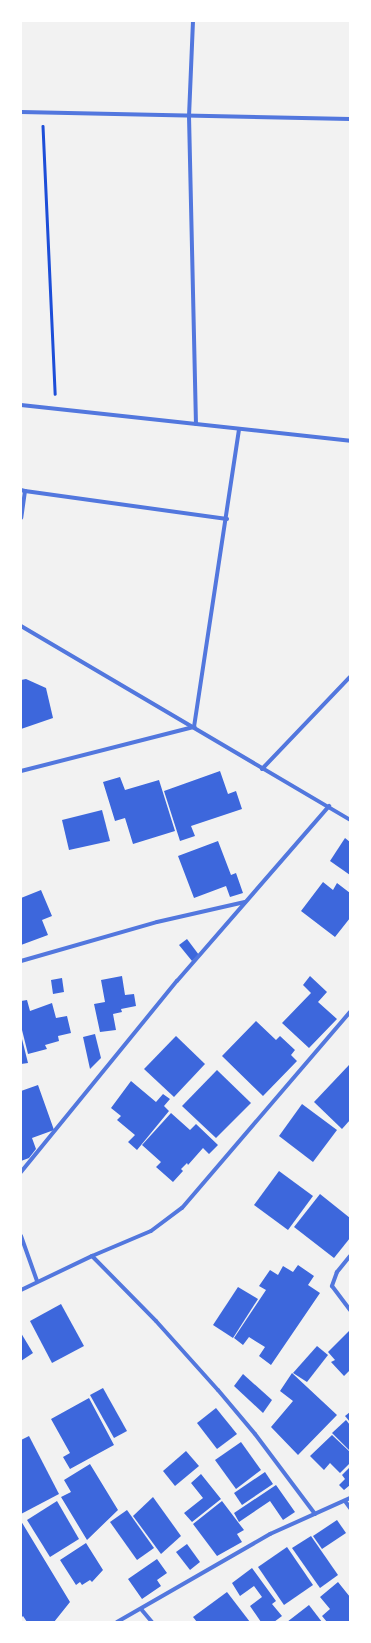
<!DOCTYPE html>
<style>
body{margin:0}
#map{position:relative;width:371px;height:1643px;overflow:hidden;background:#f2f2f2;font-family:Arial,sans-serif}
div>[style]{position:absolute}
.building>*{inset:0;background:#3d67dc}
.path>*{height:2.5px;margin:-1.25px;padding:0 1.25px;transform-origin:1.25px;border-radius:1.25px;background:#1d4ed8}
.minor>*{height:4px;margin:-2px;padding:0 2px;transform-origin:2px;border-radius:2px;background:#5277de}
span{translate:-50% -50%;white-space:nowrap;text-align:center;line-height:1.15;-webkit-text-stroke:4px #fff;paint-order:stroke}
.frame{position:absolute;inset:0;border:22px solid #fff;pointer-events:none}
</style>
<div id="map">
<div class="building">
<i style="clip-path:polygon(26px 679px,46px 688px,53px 718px,21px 729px,21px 680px)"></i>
<i style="clip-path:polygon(220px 771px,228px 794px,236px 791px,242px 809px,191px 826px,195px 836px,180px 841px,164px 791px)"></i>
<i style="clip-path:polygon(120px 777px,125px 790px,159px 780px,175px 831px,133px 844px,125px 818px,115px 821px,103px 782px)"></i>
<i style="clip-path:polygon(102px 810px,110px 841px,69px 850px,62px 820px)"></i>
<i style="clip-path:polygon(345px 838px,350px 842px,350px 875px,330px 861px)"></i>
<i style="clip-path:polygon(218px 841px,231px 875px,236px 873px,243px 893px,230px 897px,226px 886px,194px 898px,178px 856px)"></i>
<i style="clip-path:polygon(323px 882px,333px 890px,337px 883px,350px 893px,350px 918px,335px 937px,301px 911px)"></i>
<i style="clip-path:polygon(41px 890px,52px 916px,42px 920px,48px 935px,21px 945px,21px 898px)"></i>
<i style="clip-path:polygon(187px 939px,199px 955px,192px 961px,179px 945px)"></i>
<i style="clip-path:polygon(122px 976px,125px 995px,134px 994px,136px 1006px,121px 1009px,122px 1012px,113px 1014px,116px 1030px,100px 1032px,94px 1004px,105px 1002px,101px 980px)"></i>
<i style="clip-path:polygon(310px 976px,327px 992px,318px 1002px,337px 1019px,309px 1048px,282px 1023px,311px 993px,303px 985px)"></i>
<i style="clip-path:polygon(62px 978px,64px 992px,53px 994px,51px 980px)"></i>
<i style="clip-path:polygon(27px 1000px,30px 1011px,52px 1003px,56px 1018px,67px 1016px,71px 1033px,58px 1036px,59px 1041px,45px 1045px,47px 1049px,28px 1054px,21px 1026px,21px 1001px)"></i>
<i style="clip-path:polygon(256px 1021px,276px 1040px,280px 1036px,295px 1050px,291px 1055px,297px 1061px,263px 1096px,222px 1056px)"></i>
<i style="clip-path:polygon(95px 1034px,101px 1058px,90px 1069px,83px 1037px)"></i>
<i style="clip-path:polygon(21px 1035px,28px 1063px,21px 1064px)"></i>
<i style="clip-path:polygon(176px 1036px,205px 1064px,174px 1097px,144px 1069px)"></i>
<i style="clip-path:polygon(349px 1065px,350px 1120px,342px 1129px,314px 1102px)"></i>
<i style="clip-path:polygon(217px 1070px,251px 1103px,216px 1138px,182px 1106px)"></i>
<i style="clip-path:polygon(131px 1081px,156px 1102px,163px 1094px,170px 1099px,164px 1106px,169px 1111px,137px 1150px,128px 1142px,135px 1135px,117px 1120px,121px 1116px,111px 1108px)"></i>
<i style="clip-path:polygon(38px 1085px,54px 1130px,32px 1138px,36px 1149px,29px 1158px,21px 1161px,21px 1091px)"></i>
<i style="clip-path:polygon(302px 1104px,337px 1130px,313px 1162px,279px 1136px)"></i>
<i style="clip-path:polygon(171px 1113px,190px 1130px,196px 1124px,218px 1145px,209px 1154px,203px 1148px,188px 1165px,187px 1163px,181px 1169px,183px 1171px,173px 1182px,156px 1167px,161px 1162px,142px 1145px)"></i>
<i style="clip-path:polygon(279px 1171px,313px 1196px,288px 1230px,254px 1205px)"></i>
<i style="clip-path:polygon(320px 1194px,350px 1218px,350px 1238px,334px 1258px,294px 1227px)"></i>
<i style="clip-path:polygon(298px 1265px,314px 1276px,308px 1285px,320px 1293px,271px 1365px,259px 1356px,265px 1347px,249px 1337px,243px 1345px,234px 1338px,266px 1290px,259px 1286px,270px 1270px,278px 1275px,283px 1266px,293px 1272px)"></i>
<i style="clip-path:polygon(238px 1287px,258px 1299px,233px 1338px,213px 1325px)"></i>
<i style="clip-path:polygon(61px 1304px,84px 1346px,52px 1363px,30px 1321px)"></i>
<i style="clip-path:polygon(349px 1331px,350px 1370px,344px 1376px,331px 1362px,335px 1360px,328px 1352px)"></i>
<i style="clip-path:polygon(21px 1333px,33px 1353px,21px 1361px)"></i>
<i style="clip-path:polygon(317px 1346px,328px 1355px,307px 1382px,293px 1373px)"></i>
<i style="clip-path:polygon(292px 1373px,337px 1415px,298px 1455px,271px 1427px,293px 1401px,280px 1391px)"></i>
<i style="clip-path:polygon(243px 1374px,272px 1400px,263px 1413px,234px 1386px)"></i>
<i style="clip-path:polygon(103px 1388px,127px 1431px,114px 1438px,90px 1395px)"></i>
<i style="clip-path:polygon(89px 1398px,114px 1445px,70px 1469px,63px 1457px,70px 1453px,51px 1419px)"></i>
<i style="clip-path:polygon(216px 1408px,237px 1434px,217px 1449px,197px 1423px)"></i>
<i style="clip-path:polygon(350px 1412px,350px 1422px,345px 1416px)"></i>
<i style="clip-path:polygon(346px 1420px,350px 1425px,350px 1451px,332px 1433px)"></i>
<i style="clip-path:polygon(332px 1435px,350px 1452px,350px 1463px,340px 1473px,330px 1463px,324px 1470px,310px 1456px)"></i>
<i style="clip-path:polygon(29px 1436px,59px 1494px,21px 1514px,21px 1440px)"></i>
<i style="clip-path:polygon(241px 1442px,261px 1470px,236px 1489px,215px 1460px)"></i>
<i style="clip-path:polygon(186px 1451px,199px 1466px,175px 1486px,163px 1471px)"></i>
<i style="clip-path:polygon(90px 1464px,118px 1510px,87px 1540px,61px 1497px,71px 1492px,64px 1480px)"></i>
<i style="clip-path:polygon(350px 1467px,350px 1485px,344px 1490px,339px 1485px,345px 1479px,342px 1475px)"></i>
<i style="clip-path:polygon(265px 1472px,273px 1484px,242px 1505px,234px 1493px)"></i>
<i style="clip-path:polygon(201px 1474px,221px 1499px,192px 1522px,184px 1513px,203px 1498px,191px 1483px)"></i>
<i style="clip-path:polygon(276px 1485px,295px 1512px,283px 1520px,270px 1501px,239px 1522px,234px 1513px)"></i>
<i style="clip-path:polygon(153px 1497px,181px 1536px,161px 1554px,133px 1516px)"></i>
<i style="clip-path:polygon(57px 1501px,79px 1539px,50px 1557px,27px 1520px)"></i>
<i style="clip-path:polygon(222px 1501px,244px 1530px,237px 1534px,242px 1542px,217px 1556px,193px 1524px)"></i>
<i style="clip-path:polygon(127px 1510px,154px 1548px,137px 1560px,110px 1522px)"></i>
<i style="clip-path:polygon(337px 1520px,346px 1533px,322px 1549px,313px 1536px)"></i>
<i style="clip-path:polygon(21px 1521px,70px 1602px,54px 1622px,27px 1622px,23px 1616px,21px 1618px)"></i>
<i style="clip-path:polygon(311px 1536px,338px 1575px,320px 1588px,292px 1548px)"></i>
<i style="clip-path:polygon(86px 1543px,103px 1570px,92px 1582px,90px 1580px,82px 1585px,80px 1582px,76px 1585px,60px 1560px)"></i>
<i style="clip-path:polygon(187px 1544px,200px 1562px,190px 1570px,176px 1552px)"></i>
<i style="clip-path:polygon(287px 1547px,313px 1585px,284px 1605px,258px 1567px)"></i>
<i style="clip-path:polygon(157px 1559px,167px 1573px,157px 1580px,161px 1586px,142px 1599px,128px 1579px)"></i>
<i style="clip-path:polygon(252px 1568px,276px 1601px,272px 1604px,282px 1616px,274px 1622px,261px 1622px,250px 1606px,262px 1597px,254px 1586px,240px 1596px,232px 1583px)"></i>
<i style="clip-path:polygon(338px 1582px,350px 1597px,350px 1622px,327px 1622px,322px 1616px,330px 1609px,320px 1597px)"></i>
<i style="clip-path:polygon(227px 1592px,250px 1622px,197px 1622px,193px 1617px)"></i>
<i style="clip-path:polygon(309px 1605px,322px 1622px,287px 1622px)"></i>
</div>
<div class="path">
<i style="left:43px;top:126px;width:268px;rotate:87.4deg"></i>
</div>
<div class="minor">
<i style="left:193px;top:21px;width:95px;rotate:92.4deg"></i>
<i style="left:189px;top:116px;width:308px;rotate:88.7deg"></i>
<i style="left:21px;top:112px;width:329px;rotate:1.2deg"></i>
<i style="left:21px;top:405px;width:331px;rotate:6.2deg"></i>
<i style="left:21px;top:490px;width:4px;rotate:14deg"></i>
<i style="left:25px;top:491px;width:27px;rotate:98deg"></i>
<i style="left:25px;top:491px;width:204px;rotate:7.9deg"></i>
<i style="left:21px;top:626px;width:382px;rotate:30.5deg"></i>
<i style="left:262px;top:769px;width:127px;rotate:-46.3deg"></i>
<i style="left:21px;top:771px;width:179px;rotate:-14.3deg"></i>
<i style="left:194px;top:727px;width:301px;rotate:-81.4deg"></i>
<i style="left:21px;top:961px;width:141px;rotate:-16deg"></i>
<i style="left:157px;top:922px;width:90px;rotate:-12.8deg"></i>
<i style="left:21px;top:1172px;width:247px;rotate:-50.8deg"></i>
<i style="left:177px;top:981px;width:232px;rotate:-49deg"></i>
<i style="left:21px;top:1236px;width:48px;rotate:70.4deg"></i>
<i style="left:92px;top:1256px;width:64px;rotate:-23deg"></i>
<i style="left:151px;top:1231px;width:39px;rotate:-37deg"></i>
<i style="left:182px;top:1208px;width:258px;rotate:-49.4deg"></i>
<i style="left:350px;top:1256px;width:21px;rotate:129deg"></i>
<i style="left:337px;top:1272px;width:15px;rotate:110deg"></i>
<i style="left:332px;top:1286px;width:30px;rotate:53deg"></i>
<i style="left:21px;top:1290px;width:79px;rotate:-25.6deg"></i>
<i style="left:92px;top:1256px;width:91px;rotate:45.4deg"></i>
<i style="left:156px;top:1321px;width:93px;rotate:48.1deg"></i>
<i style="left:218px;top:1390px;width:57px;rotate:49.9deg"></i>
<i style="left:255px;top:1434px;width:100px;rotate:53.1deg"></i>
<i style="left:345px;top:1501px;width:9px;rotate:54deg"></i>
<i style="left:141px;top:1609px;width:17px;rotate:50deg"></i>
<i style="left:117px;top:1622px;width:177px;rotate:-29.9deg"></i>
<i style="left:270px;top:1534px;width:88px;rotate:-24.2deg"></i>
</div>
<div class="frame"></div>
</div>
